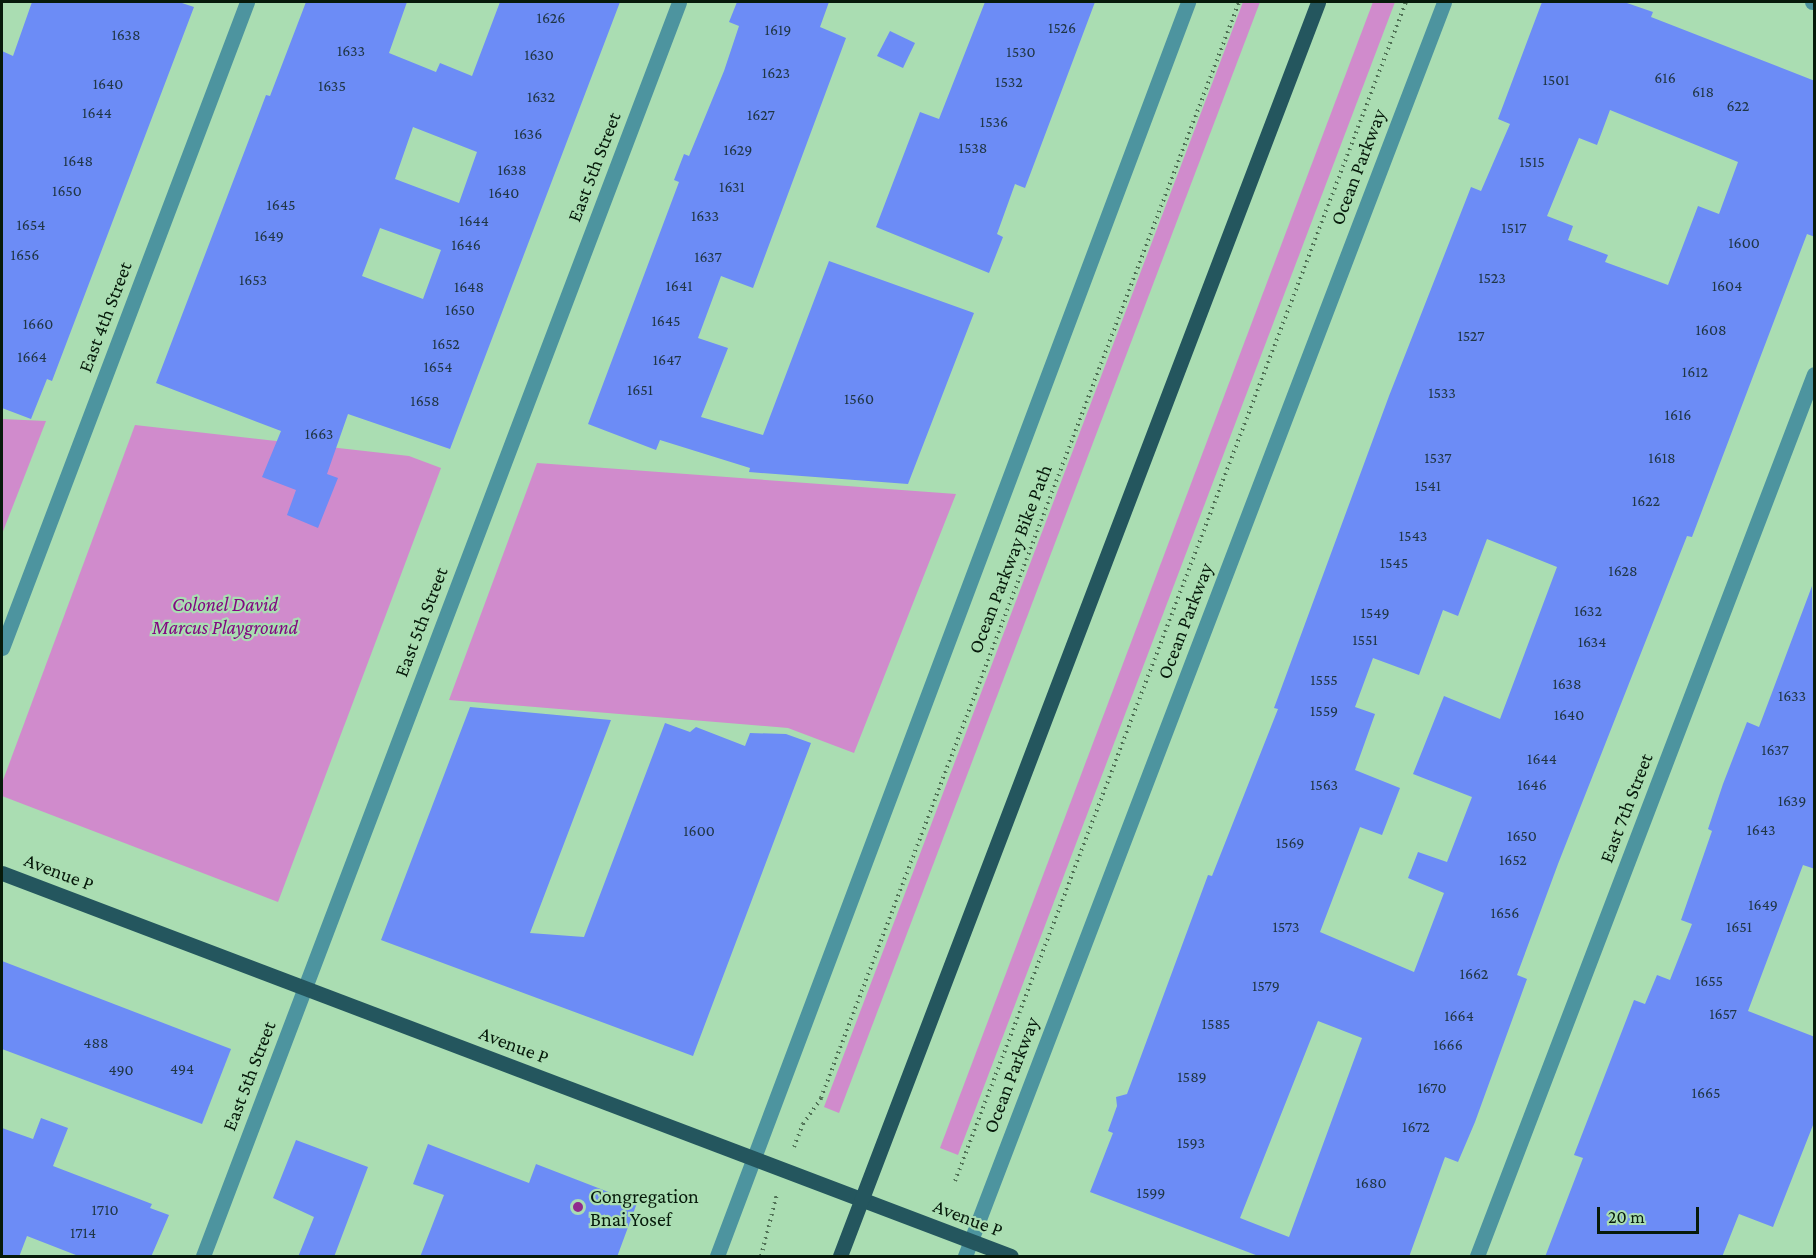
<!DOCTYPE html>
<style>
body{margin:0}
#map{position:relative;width:1816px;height:1258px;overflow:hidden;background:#aaddb2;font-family:"Crimson Pro",serif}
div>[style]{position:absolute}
.green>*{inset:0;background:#d08bcc}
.building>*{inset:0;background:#6c8cf6}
.path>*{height:4px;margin-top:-2px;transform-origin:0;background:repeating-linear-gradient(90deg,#517256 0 1.5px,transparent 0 6px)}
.minor>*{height:15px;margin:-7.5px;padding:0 7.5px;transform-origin:7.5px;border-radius:7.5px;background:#4d949f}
.primary>*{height:15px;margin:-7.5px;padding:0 7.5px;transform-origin:7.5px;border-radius:7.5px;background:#24565e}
.dots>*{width:16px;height:16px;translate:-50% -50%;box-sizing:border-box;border:3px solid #aaddb2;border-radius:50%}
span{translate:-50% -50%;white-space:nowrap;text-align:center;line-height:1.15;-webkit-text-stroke:4.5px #aaddb2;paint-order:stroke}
.number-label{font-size:16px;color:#203646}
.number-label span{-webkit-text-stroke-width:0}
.street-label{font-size:20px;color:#071a0b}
.park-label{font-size:20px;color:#820781;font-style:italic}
.poi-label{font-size:20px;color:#071a0b}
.left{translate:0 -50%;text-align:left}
.frame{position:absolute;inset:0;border:3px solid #071a0b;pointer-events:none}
.scale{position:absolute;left:1597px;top:1207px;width:102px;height:27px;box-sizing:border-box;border:3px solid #071a0b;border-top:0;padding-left:8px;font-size:18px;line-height:21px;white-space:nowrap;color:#071a0b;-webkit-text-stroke:4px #aaddb2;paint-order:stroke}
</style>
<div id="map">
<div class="green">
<i style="clip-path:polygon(1243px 2px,1260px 2px,839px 1113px,824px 1107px)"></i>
<i style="clip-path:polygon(1373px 2px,1395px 2px,958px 1155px,940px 1148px)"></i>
<i style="clip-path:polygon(2px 419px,46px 421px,2px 534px)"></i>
<i style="clip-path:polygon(135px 425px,409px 456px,441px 468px,278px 902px,2px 796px,2px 783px)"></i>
<i style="clip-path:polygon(537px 463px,956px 494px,854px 753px,788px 728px,449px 700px)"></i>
</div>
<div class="building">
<i style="clip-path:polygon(32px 2px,179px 2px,194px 7px,52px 381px,47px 379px,31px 419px,2px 408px,2px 51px,13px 56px)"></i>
<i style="clip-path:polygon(evenodd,306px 2px,407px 2px,389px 53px,436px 72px,440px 63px,472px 76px,500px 2px,620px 2px,450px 449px,348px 414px,327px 474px,338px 478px,318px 528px,287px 515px,296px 490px,262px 477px,281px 431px,156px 383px,266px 95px,270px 96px,306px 2px,413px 127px,477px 152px,459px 203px,395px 179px,413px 127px,306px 2px,380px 228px,441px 250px,423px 299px,362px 276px,380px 228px)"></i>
<i style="clip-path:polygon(737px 2px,829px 2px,820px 27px,846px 38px,753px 288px,721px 276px,698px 338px,728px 348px,701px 417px,763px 435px,829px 261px,974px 313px,908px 484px,749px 472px,750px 468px,660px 440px,656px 450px,588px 424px,679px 182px,674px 180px,684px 154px,689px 156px,724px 71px,739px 26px,729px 22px)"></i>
<i style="clip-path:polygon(985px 2px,1095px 2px,1025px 188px,1015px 184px,997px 234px,1003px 237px,989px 273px,876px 227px,920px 112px,939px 119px)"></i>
<i style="clip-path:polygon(evenodd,1542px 2px,1624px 2px,1653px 12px,1651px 17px,1815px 81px,1815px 237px,1807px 234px,1692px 537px,1687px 536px,1558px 864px,1517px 975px,1527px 979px,1475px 1122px,1458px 1162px,1445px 1157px,1409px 1257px,1261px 1257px,1090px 1192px,1113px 1133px,1108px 1131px,1117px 1106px,1116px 1097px,1127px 1094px,1208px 875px,1212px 876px,1278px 709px,1274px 708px,1389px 396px,1471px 187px,1481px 191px,1510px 124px,1498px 119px,1542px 2px,1610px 110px,1738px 162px,1719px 214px,1698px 206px,1668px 285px,1605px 262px,1608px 255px,1568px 240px,1573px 226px,1547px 216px,1579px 138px,1597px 145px,1610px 110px,1542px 2px,1487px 539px,1557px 567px,1500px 719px,1444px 696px,1413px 774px,1472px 797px,1447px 862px,1418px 852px,1408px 878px,1444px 893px,1414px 972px,1320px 932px,1360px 827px,1382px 835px,1400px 788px,1355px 770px,1375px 714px,1355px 707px,1373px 658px,1419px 675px,1443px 610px,1458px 616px,1487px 539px,1542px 2px,1318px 1021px,1362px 1038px,1289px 1237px,1240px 1218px,1318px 1021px)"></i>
<i style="clip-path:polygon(890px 31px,915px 43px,903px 68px,877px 56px)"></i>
<i style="clip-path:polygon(1812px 586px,1815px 869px,1803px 865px,1748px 1011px,1815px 1037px,1815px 1120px,1773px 1227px,1739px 1214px,1722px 1257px,1545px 1257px,1583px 1158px,1574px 1155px,1634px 1000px,1645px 1004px,1657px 975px,1670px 980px,1692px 924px,1681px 920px,1712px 831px,1708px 829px,1723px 784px,1747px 722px,1759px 727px)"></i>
<i style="clip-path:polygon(470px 707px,611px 720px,530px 933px,584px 937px,665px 723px,690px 732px,696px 727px,745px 746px,750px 733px,786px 734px,811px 743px,693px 1056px,381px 940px)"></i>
<i style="clip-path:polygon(2px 961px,231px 1049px,202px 1124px,2px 1049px)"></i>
<i style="clip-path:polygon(41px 1118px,68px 1128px,53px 1166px,152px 1204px,150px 1208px,169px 1215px,151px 1257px,81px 1257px,27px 1236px,19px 1257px,2px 1257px,2px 1128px,33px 1139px)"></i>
<i style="clip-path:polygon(296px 1140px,368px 1167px,334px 1257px,298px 1257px,314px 1217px,273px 1198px)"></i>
<i style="clip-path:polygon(428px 1144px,529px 1183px,536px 1164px,637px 1203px,617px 1257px,420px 1257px,444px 1195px,413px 1184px)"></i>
</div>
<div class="path">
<i style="left:794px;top:1147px;width:25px;rotate:-69deg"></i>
<i style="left:803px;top:1124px;width:32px;rotate:-55deg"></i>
<i style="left:821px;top:1098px;width:1173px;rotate:-69.12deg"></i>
<i style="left:955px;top:1181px;width:1262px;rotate:-69.07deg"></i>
<i style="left:761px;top:1256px;width:64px;rotate:-75.5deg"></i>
</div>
<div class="minor">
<i style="left:1812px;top:2px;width:2px"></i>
<i style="left:2px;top:648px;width:691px;rotate:-69.23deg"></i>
<i style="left:203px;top:1256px;width:1341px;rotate:-69.21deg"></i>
<i style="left:717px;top:1256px;width:1340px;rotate:-69.41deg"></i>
<i style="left:965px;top:1256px;width:1342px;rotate:-69.09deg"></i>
<i style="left:1477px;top:1256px;width:944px;rotate:-69.09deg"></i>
</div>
<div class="primary">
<i style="left:2px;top:873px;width:1079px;rotate:20.79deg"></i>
<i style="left:840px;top:1256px;width:1342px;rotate:-69.13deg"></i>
</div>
<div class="dots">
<i style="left:578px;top:1207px;background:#912a8f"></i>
</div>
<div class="number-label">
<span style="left:551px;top:18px">1626</span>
<span style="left:1062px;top:28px">1526</span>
<span style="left:778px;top:30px">1619</span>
<span style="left:126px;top:35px">1638</span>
<span style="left:351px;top:51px">1633</span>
<span style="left:1021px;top:52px">1530</span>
<span style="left:539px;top:55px">1630</span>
<span style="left:776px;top:73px">1623</span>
<span style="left:1665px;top:78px">616</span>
<span style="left:1556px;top:80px">1501</span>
<span style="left:1009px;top:82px">1532</span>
<span style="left:108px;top:84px">1640</span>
<span style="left:332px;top:86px">1635</span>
<span style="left:1703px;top:92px">618</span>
<span style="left:541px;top:97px">1632</span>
<span style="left:1738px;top:106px">622</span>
<span style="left:97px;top:113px">1644</span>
<span style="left:761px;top:115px">1627</span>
<span style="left:994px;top:122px">1536</span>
<span style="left:528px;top:134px">1636</span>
<span style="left:973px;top:148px">1538</span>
<span style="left:738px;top:150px">1629</span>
<span style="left:78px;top:161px">1648</span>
<span style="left:1532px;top:162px">1515</span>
<span style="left:512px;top:170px">1638</span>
<span style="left:732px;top:187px">1631</span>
<span style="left:67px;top:191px">1650</span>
<span style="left:504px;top:193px">1640</span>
<span style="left:281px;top:205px">1645</span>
<span style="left:705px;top:216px">1633</span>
<span style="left:474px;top:221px">1644</span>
<span style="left:31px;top:225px">1654</span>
<span style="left:1514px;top:228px">1517</span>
<span style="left:269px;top:236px">1649</span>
<span style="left:1744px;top:243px">1600</span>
<span style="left:466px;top:245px">1646</span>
<span style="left:25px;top:255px">1656</span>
<span style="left:708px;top:257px">1637</span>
<span style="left:1492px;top:278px">1523</span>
<span style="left:253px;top:280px">1653</span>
<span style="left:679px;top:286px">1641</span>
<span style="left:1727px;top:286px">1604</span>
<span style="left:469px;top:287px">1648</span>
<span style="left:460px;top:310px">1650</span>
<span style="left:666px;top:321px">1645</span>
<span style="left:38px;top:324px">1660</span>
<span style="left:1711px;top:330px">1608</span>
<span style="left:1471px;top:336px">1527</span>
<span style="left:446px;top:344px">1652</span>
<span style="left:32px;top:357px">1664</span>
<span style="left:667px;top:360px">1647</span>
<span style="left:438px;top:367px">1654</span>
<span style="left:1695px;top:372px">1612</span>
<span style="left:640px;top:390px">1651</span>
<span style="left:1442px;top:393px">1533</span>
<span style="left:859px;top:399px">1560</span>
<span style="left:425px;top:401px">1658</span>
<span style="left:1678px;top:415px">1616</span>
<span style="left:319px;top:434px">1663</span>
<span style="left:1438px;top:458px">1537</span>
<span style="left:1662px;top:458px">1618</span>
<span style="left:1428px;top:486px">1541</span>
<span style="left:1646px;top:501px">1622</span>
<span style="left:1413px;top:536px">1543</span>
<span style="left:1394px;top:563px">1545</span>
<span style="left:1623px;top:571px">1628</span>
<span style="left:1588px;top:611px">1632</span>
<span style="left:1375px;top:613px">1549</span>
<span style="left:1365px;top:640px">1551</span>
<span style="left:1592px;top:642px">1634</span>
<span style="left:1324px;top:680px">1555</span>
<span style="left:1567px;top:684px">1638</span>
<span style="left:1792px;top:696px">1633</span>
<span style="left:1324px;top:711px">1559</span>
<span style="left:1569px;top:715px">1640</span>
<span style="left:1775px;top:750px">1637</span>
<span style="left:1542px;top:759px">1644</span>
<span style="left:1324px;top:785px">1563</span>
<span style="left:1532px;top:785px">1646</span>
<span style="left:1792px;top:801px">1639</span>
<span style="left:1761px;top:830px">1643</span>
<span style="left:699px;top:831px">1600</span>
<span style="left:1522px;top:836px">1650</span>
<span style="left:1290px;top:843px">1569</span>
<span style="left:1513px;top:860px">1652</span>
<span style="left:1763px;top:905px">1649</span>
<span style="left:1505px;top:913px">1656</span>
<span style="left:1286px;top:927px">1573</span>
<span style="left:1739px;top:927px">1651</span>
<span style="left:1474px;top:974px">1662</span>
<span style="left:1709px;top:981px">1655</span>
<span style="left:1266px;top:986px">1579</span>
<span style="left:1723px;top:1014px">1657</span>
<span style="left:1459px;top:1016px">1664</span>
<span style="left:1216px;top:1024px">1585</span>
<span style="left:96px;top:1043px">488</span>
<span style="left:1448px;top:1045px">1666</span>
<span style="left:182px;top:1069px">494</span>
<span style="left:121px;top:1070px">490</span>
<span style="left:1192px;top:1077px">1589</span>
<span style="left:1432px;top:1088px">1670</span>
<span style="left:1706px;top:1093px">1665</span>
<span style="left:1416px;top:1127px">1672</span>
<span style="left:1191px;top:1143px">1593</span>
<span style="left:1371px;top:1183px">1680</span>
<span style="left:1151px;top:1193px">1599</span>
<span style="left:105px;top:1210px">1710</span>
<span style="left:83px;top:1233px">1714</span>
</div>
<div class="street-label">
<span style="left:594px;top:167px;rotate:-69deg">East 5th Street</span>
<span style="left:1358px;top:167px;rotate:-69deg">Ocean Parkway</span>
<span style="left:105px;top:317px;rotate:-69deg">East 4th Street</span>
<span style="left:1010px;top:559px;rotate:-69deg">Ocean Parkway Bike Path</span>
<span style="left:1185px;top:621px;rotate:-69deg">Ocean Parkway</span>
<span style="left:421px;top:622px;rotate:-69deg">East 5th Street</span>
<span style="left:1626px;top:808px;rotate:-69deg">East 7th Street</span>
<span style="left:59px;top:872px;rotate:21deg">Avenue P</span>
<span style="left:514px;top:1045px;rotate:21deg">Avenue P</span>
<span style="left:1011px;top:1075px;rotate:-69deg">Ocean Parkway</span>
<span style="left:249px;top:1076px;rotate:-69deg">East 5th Street</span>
<span style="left:968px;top:1218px;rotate:21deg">Avenue P</span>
</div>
<div class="park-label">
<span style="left:225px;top:616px">Colonel David<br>Marcus Playground</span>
</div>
<div class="poi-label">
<span class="left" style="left:590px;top:1208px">Congregation<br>Bnai Yosef</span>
</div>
<div class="frame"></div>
<div class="scale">20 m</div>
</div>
